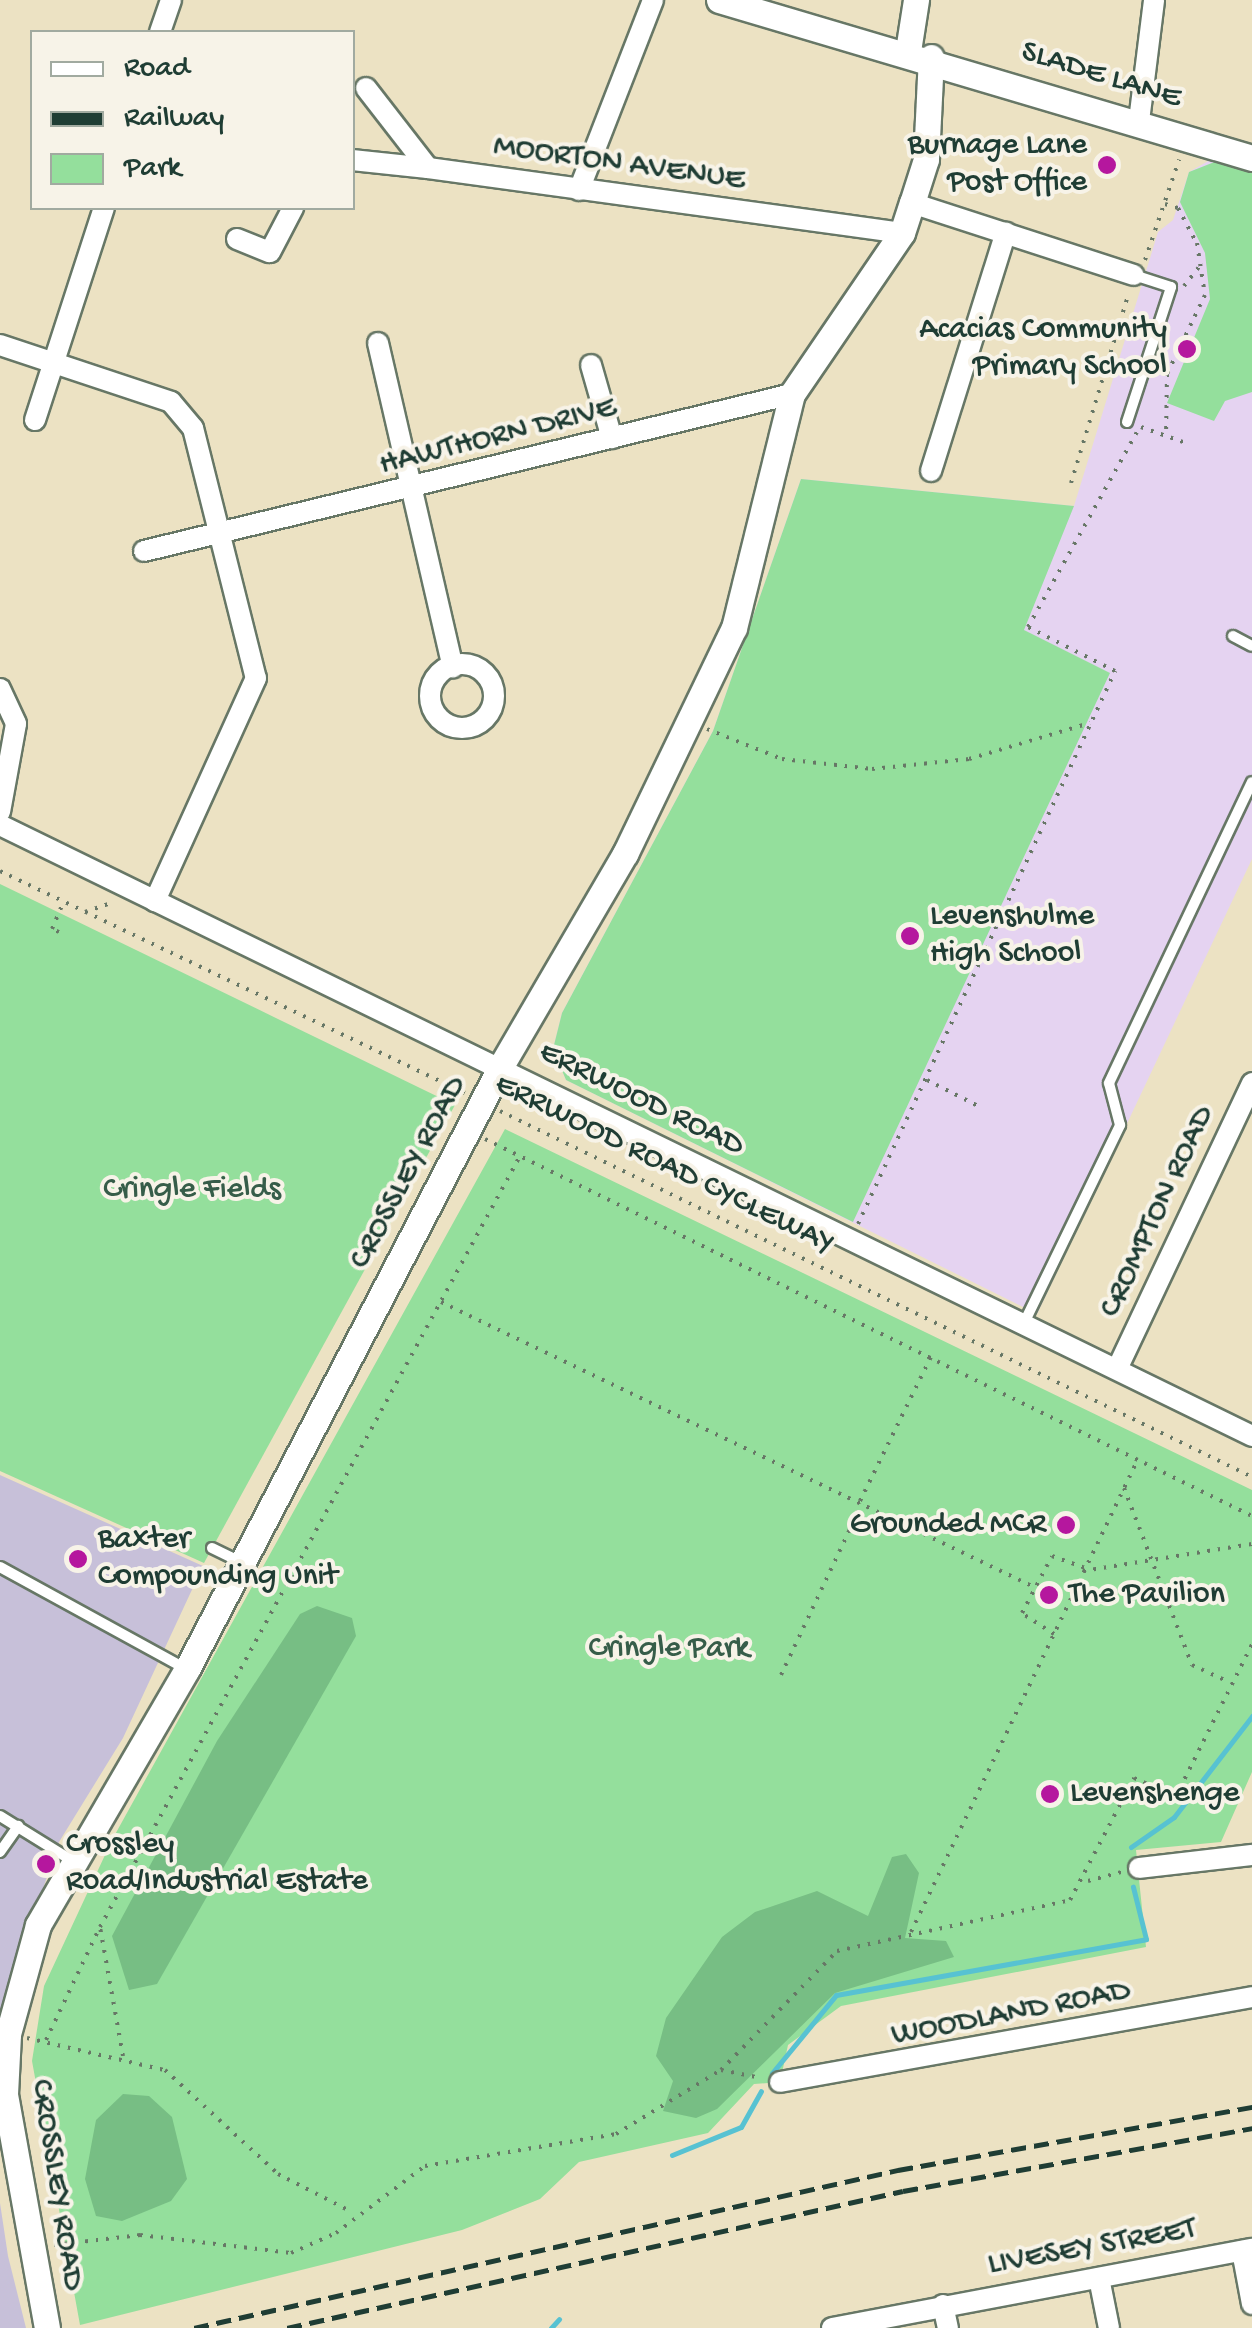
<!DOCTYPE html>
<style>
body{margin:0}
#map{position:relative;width:1252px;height:2328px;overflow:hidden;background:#ece2c3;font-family:"Gochi Hand",sans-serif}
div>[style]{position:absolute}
.built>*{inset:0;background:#e5d3f1}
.industrial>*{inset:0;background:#c7c0d9}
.green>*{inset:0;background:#94df9c}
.forest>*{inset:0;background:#77be84}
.stream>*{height:5px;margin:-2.5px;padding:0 2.5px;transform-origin:2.5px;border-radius:2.5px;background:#57c2d2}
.path>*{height:4px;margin-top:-2px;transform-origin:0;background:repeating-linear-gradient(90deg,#677766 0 2.5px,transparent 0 10.5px)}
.roads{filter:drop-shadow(2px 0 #677766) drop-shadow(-2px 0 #677766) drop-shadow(0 2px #677766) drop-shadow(0 -2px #677766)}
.service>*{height:10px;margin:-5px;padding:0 5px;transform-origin:5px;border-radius:5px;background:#fff}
.minor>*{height:20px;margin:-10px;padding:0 10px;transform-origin:10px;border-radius:10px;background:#fff}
.minor>.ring{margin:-10px;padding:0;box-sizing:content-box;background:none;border:20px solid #fff;border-radius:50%}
.tertiary>*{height:25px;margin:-12.5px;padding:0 12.5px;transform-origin:12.5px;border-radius:12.5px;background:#fff}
.rail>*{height:5px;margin-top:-2.5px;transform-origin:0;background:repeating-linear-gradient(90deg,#1f3d34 0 15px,transparent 0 23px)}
.dots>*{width:28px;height:28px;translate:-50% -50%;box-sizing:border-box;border:5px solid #f7f3e8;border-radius:50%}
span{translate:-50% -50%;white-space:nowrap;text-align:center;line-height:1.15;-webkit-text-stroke:8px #f7f3e8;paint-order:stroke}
.street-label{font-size:32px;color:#1f3d34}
.poi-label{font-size:32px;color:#1f3d34}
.right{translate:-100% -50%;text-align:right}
.left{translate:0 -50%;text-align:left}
.park-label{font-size:32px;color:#365d49}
.legend{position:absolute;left:30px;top:30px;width:325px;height:180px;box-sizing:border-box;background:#f7f3e8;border:2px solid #a1aaa0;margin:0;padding:12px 18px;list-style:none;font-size:30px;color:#1f3d34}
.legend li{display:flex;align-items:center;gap:20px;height:50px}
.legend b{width:50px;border:2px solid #a1aaa0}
</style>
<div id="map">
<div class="built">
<i style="clip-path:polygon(1210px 160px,1252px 173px,1252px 859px,1037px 1314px,566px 1080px,553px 1049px,562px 1013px,713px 731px,801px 479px,1074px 506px,1158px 232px,1173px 220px,1189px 172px)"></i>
</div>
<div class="industrial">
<i style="clip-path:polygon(0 1475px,203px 1566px,123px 1738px,59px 1842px,0 2014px)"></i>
<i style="clip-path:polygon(0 2203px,8px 2256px,26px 2328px,0 2328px)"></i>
</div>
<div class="green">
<i style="clip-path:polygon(1217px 161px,1252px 173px,1252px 392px,1225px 401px,1214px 421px,1167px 403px,1210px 299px,1205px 253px,1180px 202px,1189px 172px)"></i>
<i style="clip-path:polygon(801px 479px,1074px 506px,1024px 630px,1110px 673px,853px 1222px,566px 1080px,553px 1049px,562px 1013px,713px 731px)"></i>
<i style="clip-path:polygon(0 884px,455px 1105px,204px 1563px,0 1471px)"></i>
<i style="clip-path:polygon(505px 1129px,1252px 1490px,1252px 1772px,1221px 1842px,1136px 1850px,1146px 1947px,841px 2006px,788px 2045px,780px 2082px,754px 2084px,708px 2133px,579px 2162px,540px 2199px,462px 2230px,80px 2325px,32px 2061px,44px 1986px,112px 1840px)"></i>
</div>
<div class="forest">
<i style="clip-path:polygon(317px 1606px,352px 1618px,356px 1636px,157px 1984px,129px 1990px,112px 1936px,217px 1741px,300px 1614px)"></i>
<i style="clip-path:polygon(906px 1854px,919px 1873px,905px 1938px,946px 1941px,954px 1957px,835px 1993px,717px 2109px,696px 2118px,663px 2111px,673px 2081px,656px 2056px,666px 2018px,722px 1937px,755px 1912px,817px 1891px,868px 1916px,892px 1857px)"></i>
<i style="clip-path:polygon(123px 2094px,149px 2096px,172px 2117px,187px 2179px,171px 2201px,122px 2221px,96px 2216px,85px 2179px,96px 2120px)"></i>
</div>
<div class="stream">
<i style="left:1131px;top:1847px;width:52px;rotate:-34.9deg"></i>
<i style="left:1174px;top:1817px;width:128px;rotate:-52.3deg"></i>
<i style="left:772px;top:2073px;width:101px;rotate:-50.6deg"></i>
<i style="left:836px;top:1995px;width:315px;rotate:-10.2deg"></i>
<i style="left:1146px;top:1939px;width:54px;rotate:-104deg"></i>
<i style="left:672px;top:2155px;width:74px;rotate:-22.1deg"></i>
<i style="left:741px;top:2127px;width:41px;rotate:-60.9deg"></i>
<i style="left:551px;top:2328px;width:12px;rotate:-48deg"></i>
</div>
<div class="path">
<i style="left:1165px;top:204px;width:14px;rotate:17deg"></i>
<i style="left:1178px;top:208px;width:40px;rotate:62deg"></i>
<i style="left:1197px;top:243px;width:53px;rotate:81.3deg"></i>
<i style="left:1205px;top:295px;width:88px;rotate:115.7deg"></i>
<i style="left:1167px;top:374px;width:61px;rotate:90.9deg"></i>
<i style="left:1145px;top:260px;width:106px;rotate:-71.2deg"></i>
<i style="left:1184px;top:286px;width:29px;rotate:-52deg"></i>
<i style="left:1141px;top:427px;width:45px;rotate:19.7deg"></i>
<i style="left:1071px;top:483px;width:196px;rotate:-73.1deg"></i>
<i style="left:707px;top:729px;width:81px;rotate:21.8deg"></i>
<i style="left:782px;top:759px;width:91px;rotate:6.3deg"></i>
<i style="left:872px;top:769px;width:98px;rotate:-5.9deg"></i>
<i style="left:969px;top:759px;width:126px;rotate:-16.6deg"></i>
<i style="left:0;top:871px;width:515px;rotate:25.52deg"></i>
<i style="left:85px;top:912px;width:31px;rotate:-19deg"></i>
<i style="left:59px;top:932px;width:8px;rotate:-157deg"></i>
<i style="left:52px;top:929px;width:30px;rotate:-67deg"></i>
<i style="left:927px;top:1080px;width:57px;rotate:27deg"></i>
<i style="left:500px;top:1111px;width:836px;rotate:25.95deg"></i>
<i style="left:485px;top:1139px;width:855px;rotate:26.18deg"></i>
<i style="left:858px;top:1224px;width:610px;rotate:-65.07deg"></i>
<i style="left:1115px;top:671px;width:97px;rotate:-153.2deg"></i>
<i style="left:1028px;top:627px;width:223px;rotate:-60.8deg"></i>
<i style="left:441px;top:1302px;width:658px;rotate:25.67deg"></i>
<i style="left:1124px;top:1488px;width:190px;rotate:69deg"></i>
<i style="left:1192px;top:1665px;width:41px;rotate:24.7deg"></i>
<i style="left:860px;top:1501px;width:161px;rotate:-63.8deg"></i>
<i style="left:1083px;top:1571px;width:171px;rotate:-9.1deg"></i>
<i style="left:1054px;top:1634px;width:38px;rotate:-147deg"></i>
<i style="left:1022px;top:1613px;width:64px;rotate:-62.2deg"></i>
<i style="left:1052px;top:1556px;width:35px;rotate:20deg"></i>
<i style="left:781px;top:1675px;width:189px;rotate:-64.7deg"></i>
<i style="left:1088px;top:1881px;width:35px;rotate:-15deg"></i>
<i style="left:911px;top:1932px;width:525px;rotate:-64.36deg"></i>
<i style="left:27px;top:2038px;width:142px;rotate:13.1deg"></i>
<i style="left:165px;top:2070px;width:154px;rotate:42.6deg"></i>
<i style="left:278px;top:2174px;width:83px;rotate:27.2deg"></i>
<i style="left:46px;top:2040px;width:125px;rotate:-64.5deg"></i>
<i style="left:123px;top:2056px;width:131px;rotate:-100.1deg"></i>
<i style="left:100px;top:1927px;width:876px;rotate:-61.42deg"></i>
<i style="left:721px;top:2070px;width:166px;rotate:-45.7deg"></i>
<i style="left:837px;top:1951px;width:239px;rotate:-12.3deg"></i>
<i style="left:1070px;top:1900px;width:138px;rotate:-62.3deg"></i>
<i style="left:1134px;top:1778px;width:36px;rotate:24deg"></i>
<i style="left:1167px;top:1793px;width:14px;rotate:-21deg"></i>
<i style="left:1180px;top:1788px;width:161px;rotate:-63.4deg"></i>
<i style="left:54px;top:2245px;width:87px;rotate:-6.6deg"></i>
<i style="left:140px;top:2235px;width:152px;rotate:6.8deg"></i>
<i style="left:291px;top:2253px;width:49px;rotate:-24deg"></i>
<i style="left:336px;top:2233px;width:111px;rotate:-37deg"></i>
<i style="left:425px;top:2166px;width:194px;rotate:-9.5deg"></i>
<i style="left:616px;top:2134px;width:123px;rotate:-31.4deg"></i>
<i style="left:721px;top:2070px;width:41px;rotate:11.3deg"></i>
</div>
<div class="roads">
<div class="service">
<i style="left:1127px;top:422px;width:142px;rotate:-71.9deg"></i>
<i style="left:1171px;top:287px;width:39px;rotate:-162deg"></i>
<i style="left:1233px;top:636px;width:21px;rotate:28deg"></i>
<i style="left:1025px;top:1321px;width:218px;rotate:-64.1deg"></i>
<i style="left:1120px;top:1125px;width:43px;rotate:-104.7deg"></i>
<i style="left:1109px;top:1083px;width:333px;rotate:-64.6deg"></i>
<i style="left:212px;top:1548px;width:32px;rotate:26deg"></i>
<i style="left:0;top:1567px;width:212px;rotate:28.7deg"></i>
<i style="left:0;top:1816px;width:84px;rotate:31.8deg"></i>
<i style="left:0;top:1852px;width:32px;rotate:-55deg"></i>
</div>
<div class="minor">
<i style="left:160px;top:32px;width:34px;rotate:-71deg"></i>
<i style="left:366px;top:88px;width:101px;rotate:52.2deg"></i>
<i style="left:428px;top:168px;width:478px;rotate:7.8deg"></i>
<i style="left:1139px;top:121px;width:122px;rotate:-82.9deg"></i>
<i style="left:352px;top:160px;width:76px;rotate:6deg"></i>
<i style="left:579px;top:190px;width:204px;rotate:-68.7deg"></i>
<i style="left:912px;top:203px;width:233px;rotate:18deg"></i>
<i style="left:237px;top:239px;width:35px;rotate:22deg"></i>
<i style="left:270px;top:252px;width:50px;rotate:-62.4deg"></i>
<i style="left:378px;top:343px;width:333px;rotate:77deg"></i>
<i style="left:0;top:345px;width:180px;rotate:18.4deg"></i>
<i style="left:171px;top:402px;width:34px;rotate:50deg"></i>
<i style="left:193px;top:428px;width:258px;rotate:75.9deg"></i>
<i style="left:256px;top:678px;width:245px;rotate:114.4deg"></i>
<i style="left:591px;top:365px;width:76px;rotate:74deg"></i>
<i style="left:35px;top:420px;width:223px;rotate:-72deg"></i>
<i style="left:931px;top:471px;width:250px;rotate:-72.6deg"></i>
<i style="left:144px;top:551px;width:667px;rotate:-13.62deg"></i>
<i class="ring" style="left:430px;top:664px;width:44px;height:44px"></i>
<i style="left:0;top:689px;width:38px;rotate:65deg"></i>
<i style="left:16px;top:724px;width:89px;rotate:100.3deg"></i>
<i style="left:0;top:825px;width:1393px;rotate:26.01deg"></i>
<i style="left:1118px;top:1367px;width:314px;rotate:-64.7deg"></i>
<i style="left:1139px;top:1868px;width:114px;rotate:-6.6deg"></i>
<i style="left:780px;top:2082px;width:480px;rotate:-10.2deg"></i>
<i style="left:1242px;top:2251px;width:54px;rotate:79.3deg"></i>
<i style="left:1099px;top:2278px;width:51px;rotate:78.7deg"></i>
<i style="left:943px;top:2305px;width:24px;rotate:78deg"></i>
<i style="left:832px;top:2328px;width:427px;rotate:-10.7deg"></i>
</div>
<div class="tertiary">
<i style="left:719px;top:0;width:556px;rotate:16.51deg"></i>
<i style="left:908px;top:51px;width:52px;rotate:-81.1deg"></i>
<i style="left:47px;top:2328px;width:238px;rotate:-100.2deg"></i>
<i style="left:5px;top:2094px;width:60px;rotate:-87.1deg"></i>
<i style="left:8px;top:2034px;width:113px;rotate:-74.6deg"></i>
<i style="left:38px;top:1925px;width:296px;rotate:-59.8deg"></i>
<i style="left:187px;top:1669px;width:680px;rotate:-62.49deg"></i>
<i style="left:501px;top:1066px;width:246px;rotate:-59.7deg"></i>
<i style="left:625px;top:854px;width:251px;rotate:-64.3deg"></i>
<i style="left:734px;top:628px;width:241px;rotate:-76.1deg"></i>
<i style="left:792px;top:394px;width:195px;rotate:-55.7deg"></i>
<i style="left:902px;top:233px;width:32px;rotate:-72deg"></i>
<i style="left:912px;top:203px;width:46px;rotate:-72.3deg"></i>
<i style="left:926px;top:159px;width:102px;rotate:-87.2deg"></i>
</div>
</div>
<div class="rail">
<i style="left:194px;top:2328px;width:722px;rotate:-12.65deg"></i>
<i style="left:898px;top:2170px;width:360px;rotate:-10.1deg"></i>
<i style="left:287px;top:2328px;width:631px;rotate:-12.54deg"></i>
<i style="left:903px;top:2191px;width:355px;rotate:-10.2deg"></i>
</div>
<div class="dots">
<i style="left:1107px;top:165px;background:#b5179e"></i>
<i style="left:1187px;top:349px;background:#b5179e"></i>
<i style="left:910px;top:936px;background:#b5179e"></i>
<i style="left:1066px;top:1525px;background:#b5179e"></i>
<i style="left:78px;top:1559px;background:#b5179e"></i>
<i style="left:1049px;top:1595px;background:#b5179e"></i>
<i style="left:1050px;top:1794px;background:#b5179e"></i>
<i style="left:46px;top:1864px;background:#b5179e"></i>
</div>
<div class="street-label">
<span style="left:1101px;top:76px;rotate:17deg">SLADE LANE</span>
<span style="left:619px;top:164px;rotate:8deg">MOORTON AVENUE</span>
<span style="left:498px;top:437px;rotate:-14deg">HAWTHORN DRIVE</span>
<span style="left:641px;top:1100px;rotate:26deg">ERRWOOD ROAD</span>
<span style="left:664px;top:1165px;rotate:26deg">ERRWOOD ROAD CYCLEWAY</span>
<span style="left:409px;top:1173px;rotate:-62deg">CROSSLEY ROAD</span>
<span style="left:1158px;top:1212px;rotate:-65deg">CROMPTON ROAD</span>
<span style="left:1011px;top:2014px;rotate:-11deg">WOODLAND ROAD</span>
<span style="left:56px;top:2185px;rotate:81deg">CROSSLEY ROAD</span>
<span style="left:1092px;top:2248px;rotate:-10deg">LIVESEY STREET</span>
</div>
<div class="poi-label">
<span class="right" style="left:1087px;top:165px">Burnage Lane<br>Post Office</span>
<span class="right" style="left:1167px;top:349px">Acacias Community<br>Primary School</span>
<span class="left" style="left:930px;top:936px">Levenshulme<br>High School</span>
<span class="right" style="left:1046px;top:1525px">Grounded MCR</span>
<span class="left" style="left:98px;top:1559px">Baxter<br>Compounding Unit</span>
<span class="left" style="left:1069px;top:1595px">The Pavilion</span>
<span class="left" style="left:1070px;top:1794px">Levenshenge</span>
<span class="left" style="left:66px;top:1864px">Crossley<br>Road/Industrial Estate</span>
</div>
<div class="park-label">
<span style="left:192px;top:1190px">Cringle Fields</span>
<span style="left:669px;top:1649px">Cringle Park</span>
</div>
<ul class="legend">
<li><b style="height:12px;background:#fff"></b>Road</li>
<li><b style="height:12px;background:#1f3d34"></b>Railway</li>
<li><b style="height:28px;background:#94df9c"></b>Park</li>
</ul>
</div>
